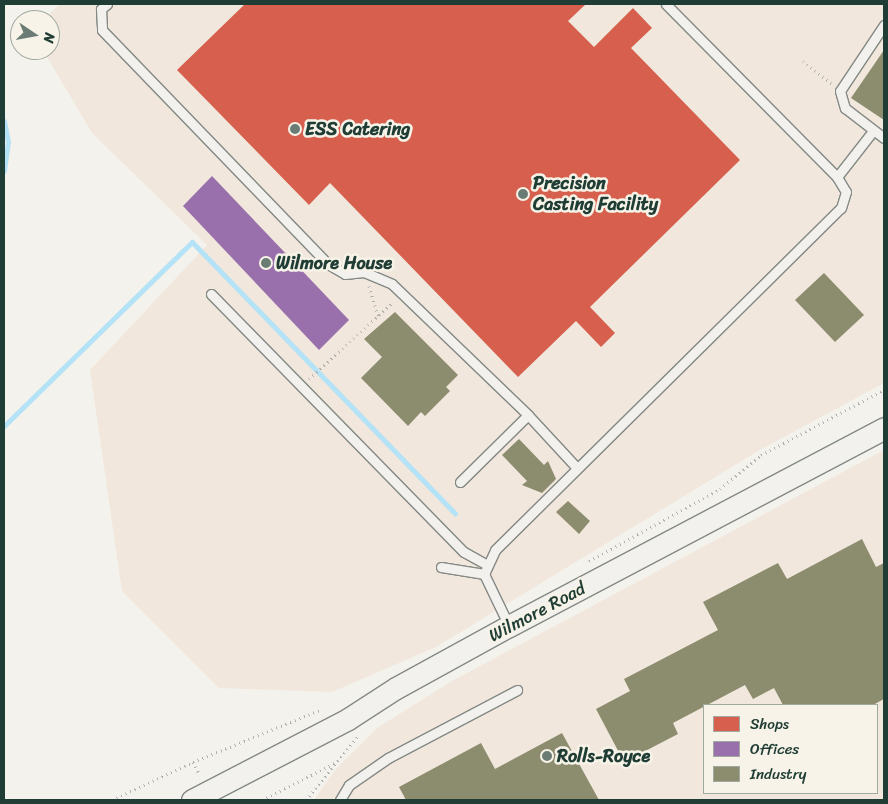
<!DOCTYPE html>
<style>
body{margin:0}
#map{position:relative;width:888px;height:804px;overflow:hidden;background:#f4f2ec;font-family:Sriracha,sans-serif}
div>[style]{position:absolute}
.built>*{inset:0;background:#f1e7dc}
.shops>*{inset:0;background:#d6604d}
.offices>*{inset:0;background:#9970ab}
.industry>*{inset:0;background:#8c8c6e}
.stream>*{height:5px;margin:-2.5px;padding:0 2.5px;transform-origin:2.5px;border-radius:2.5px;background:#b4e2f6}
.path>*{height:3px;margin-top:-1.5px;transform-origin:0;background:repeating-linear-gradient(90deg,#b0b2ae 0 1px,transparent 0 5px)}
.roads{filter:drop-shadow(1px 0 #848985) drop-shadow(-1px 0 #848985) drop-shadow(0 1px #848985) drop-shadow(0 -1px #848985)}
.service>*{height:9px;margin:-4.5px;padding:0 4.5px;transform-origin:4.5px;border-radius:4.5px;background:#f2f1ed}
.tertiary>*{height:21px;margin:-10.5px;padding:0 10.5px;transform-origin:10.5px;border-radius:10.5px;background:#f2f1ed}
.dots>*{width:14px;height:14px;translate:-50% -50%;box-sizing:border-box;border:2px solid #f7f3e8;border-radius:50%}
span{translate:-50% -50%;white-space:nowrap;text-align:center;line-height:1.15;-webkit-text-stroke:5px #f7f3e8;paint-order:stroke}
.poi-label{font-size:18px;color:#1f3d34;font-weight:700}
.left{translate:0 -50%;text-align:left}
.street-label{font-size:18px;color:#1f3d34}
.frame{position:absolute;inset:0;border:5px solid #1f3d34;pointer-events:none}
.legend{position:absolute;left:703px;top:704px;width:175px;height:90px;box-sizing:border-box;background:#f7f3e8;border:1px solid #a1aaa0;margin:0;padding:6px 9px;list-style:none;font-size:15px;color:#1f3d34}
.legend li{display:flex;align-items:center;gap:10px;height:25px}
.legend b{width:25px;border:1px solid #a1aaa0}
.north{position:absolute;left:10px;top:10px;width:50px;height:50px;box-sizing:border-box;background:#f7f3e8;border:1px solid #a1aaa0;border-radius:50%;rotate:102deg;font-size:14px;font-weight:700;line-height:20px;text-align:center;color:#1f3d34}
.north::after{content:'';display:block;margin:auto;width:18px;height:22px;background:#6a7c74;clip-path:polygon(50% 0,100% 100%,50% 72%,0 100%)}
</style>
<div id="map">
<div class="built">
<i style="clip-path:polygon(60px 4px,884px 4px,884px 383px,758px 451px,436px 647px,332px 692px,219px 688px,122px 591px,90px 370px,207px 245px,92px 133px,43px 50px,50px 50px,50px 20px,43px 20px)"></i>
<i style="clip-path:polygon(evenodd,884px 450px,884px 800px,314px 800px,335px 770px,377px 728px,452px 681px,884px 450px,704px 705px,877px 705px,877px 793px,704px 793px,704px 705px)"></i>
</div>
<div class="shops">
<i style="clip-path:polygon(245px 4px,586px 4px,568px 21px,594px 47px,633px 8px,652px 28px,631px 48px,740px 160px,590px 307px,615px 333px,601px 347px,576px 321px,518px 377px,330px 183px,309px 205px,177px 70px)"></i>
</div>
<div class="offices">
<i style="clip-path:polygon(212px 176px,349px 320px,319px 350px,183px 206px)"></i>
</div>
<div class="industry">
<i style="clip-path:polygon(884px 50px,884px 120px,851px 98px)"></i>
<i style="clip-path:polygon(824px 273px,864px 315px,835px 342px,795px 300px)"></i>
<i style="clip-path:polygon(395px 312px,458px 375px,446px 387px,450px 391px,425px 416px,421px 412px,408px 426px,361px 378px,382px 357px,364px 339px)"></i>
<i style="clip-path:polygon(519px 439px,544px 465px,548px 461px,556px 479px,542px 493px,522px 485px,527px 481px,502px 455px)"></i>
<i style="clip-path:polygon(568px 501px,590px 521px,579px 534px,556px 512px)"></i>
<i style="clip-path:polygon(862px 539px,876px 567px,884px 563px,884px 699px,873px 705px,783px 705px,774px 688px,753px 699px,745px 685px,673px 723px,678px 734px,624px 762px,596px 709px,630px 691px,624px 679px,718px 630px,703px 602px,778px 563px,787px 579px)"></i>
<i style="clip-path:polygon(562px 733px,599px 800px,406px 800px,399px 787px,481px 743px,495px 769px)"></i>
</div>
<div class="stream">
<i style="left:4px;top:121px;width:21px;rotate:79deg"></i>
<i style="left:8px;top:142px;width:29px;rotate:98deg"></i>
<i style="left:4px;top:426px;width:263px;rotate:-44.4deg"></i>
<i style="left:192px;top:242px;width:378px;rotate:45.9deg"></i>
</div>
<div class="path">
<i style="left:803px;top:61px;width:37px;rotate:38deg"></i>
<i style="left:369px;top:286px;width:31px;rotate:73deg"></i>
<i style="left:309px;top:379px;width:114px;rotate:-42.5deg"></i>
<i style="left:589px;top:561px;width:149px;rotate:-28.8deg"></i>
<i style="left:720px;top:489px;width:53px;rotate:-39.7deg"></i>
<i style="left:761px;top:455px;width:139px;rotate:-27.9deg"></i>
<i style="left:193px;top:762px;width:15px;rotate:62deg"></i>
<i style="left:112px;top:800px;width:89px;rotate:-25.1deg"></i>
<i style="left:193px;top:762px;width:137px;rotate:-22.3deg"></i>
<i style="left:262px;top:800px;width:82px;rotate:-26.9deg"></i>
<i style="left:306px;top:800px;width:82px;rotate:-50.9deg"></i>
</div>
<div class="roads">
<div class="service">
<i style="left:107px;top:4px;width:8px;rotate:140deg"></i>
<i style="left:101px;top:9px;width:21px;rotate:87deg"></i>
<i style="left:102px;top:30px;width:325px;rotate:46deg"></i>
<i style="left:328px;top:264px;width:20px;rotate:30deg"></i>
<i style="left:345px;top:274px;width:19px;rotate:-6deg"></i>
<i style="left:364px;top:272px;width:30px;rotate:23deg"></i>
<i style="left:392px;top:284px;width:189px;rotate:43.9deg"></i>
<i style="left:528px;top:415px;width:72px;rotate:47.2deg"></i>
<i style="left:884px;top:25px;width:79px;rotate:123.7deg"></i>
<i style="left:840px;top:91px;width:18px;rotate:74deg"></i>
<i style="left:845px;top:108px;width:49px;rotate:37.6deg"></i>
<i style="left:837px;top:177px;width:58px;rotate:-52deg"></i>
<i style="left:211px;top:294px;width:361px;rotate:45.6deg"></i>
<i style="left:464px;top:552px;width:26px;rotate:29deg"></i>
<i style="left:460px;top:482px;width:95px;rotate:-44.6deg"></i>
<i style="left:441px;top:567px;width:44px;rotate:9.2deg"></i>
<i style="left:484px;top:574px;width:58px;rotate:64.3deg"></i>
<i style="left:484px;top:574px;width:26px;rotate:-65deg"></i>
<i style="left:495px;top:550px;width:486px;rotate:-44.7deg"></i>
<i style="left:841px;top:208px;width:17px;rotate:-73deg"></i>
<i style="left:846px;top:192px;width:17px;rotate:-121deg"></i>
<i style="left:837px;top:177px;width:243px;rotate:-134.7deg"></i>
<i style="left:340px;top:800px;width:17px;rotate:-59deg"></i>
<i style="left:349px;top:785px;width:47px;rotate:-34.7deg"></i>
<i style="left:388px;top:758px;width:146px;rotate:-27.8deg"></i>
</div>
<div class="tertiary">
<i style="left:192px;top:800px;width:176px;rotate:-27.4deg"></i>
<i style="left:348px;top:719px;width:57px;rotate:-32.9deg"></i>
<i style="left:396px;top:688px;width:129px;rotate:-28.8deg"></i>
<i style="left:509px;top:626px;width:424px;rotate:-27.8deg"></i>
</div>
</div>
<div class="dots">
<i style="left:295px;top:129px;background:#6a7c74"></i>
<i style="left:523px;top:194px;background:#6a7c74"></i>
<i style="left:266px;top:263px;background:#6a7c74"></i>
<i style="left:547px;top:756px;background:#6a7c74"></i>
</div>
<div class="poi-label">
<span class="left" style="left:305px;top:129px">ESS Catering</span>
<span class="left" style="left:533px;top:194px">Precision<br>Casting Facility</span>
<span class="left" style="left:276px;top:263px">Wilmore House</span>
<span class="left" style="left:557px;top:756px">Rolls-Royce</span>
</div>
<div class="street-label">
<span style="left:537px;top:612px;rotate:-28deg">Wilmore Road</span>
</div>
<div class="frame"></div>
<ul class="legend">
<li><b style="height:14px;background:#d6604d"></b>Shops</li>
<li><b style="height:14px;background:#9970ab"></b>Offices</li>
<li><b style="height:14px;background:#8c8c6e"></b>Industry</li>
</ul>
<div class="north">N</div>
</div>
